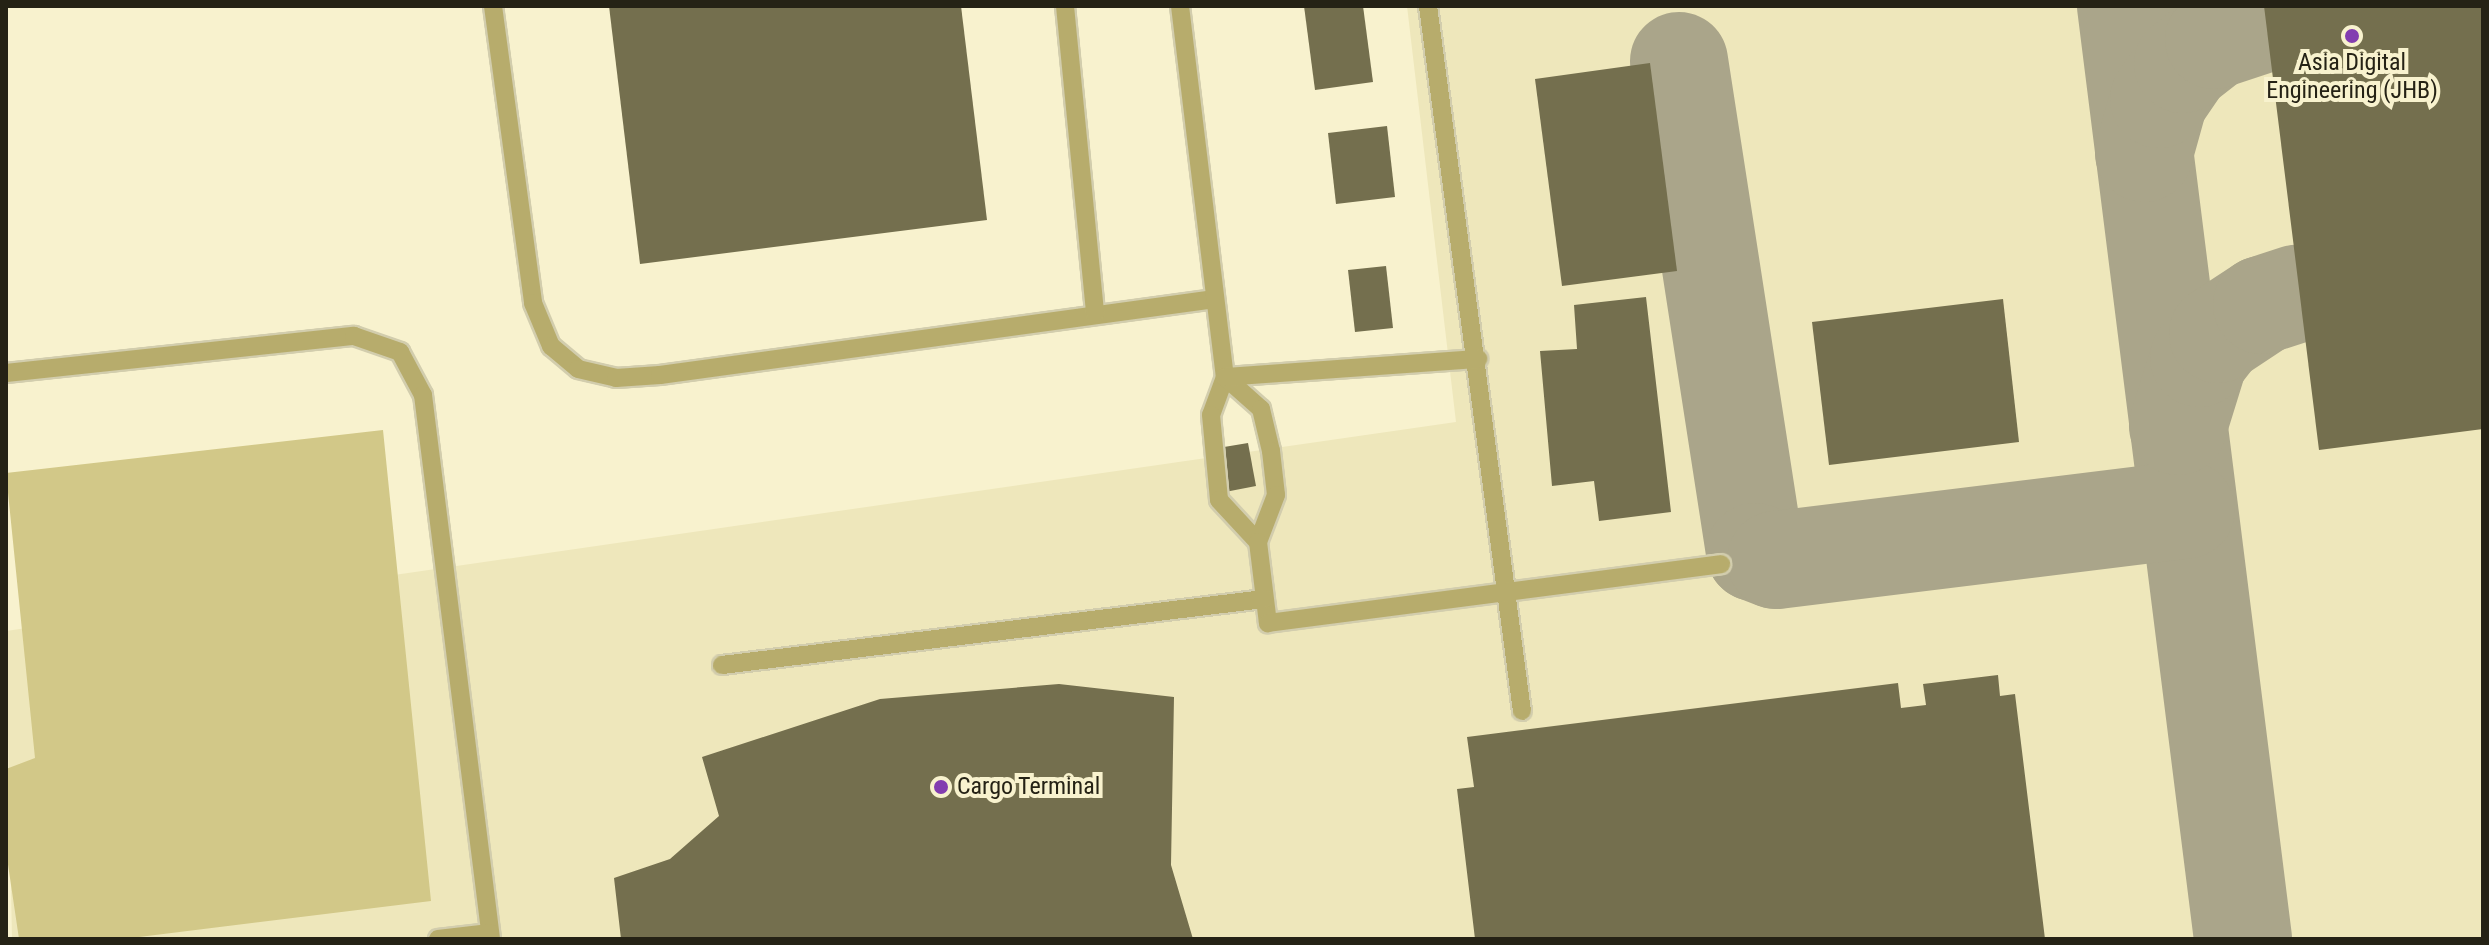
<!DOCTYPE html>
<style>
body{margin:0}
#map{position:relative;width:2489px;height:945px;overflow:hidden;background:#f8f2ce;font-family:"Roboto Condensed",sans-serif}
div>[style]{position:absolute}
.built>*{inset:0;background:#eee7bb}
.green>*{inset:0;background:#d2c888}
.taxiway>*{height:98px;margin:-49px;padding:0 49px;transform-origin:49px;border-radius:49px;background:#aaa58a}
.building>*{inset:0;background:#746f4e}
.roads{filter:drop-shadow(2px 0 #d2cdad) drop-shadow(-2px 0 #d2cdad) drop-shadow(0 2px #d2cdad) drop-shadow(0 -2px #d2cdad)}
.lane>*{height:18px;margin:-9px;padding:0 9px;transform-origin:9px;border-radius:9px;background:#b7ac6c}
.dots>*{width:22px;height:22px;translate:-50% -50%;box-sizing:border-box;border:4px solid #f8f2ce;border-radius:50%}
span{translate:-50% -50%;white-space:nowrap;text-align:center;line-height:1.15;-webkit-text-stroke:8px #f8f2ce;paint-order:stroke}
.poi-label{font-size:24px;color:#252215}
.left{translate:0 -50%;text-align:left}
.frame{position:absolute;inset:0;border:8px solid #252215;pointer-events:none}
</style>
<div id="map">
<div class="built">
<i style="clip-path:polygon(1407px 6px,2483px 6px,2483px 939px,12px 939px,6px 631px,1456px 422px)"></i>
</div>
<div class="green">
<i style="clip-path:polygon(383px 430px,431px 901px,123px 939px,19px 939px,6px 851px,6px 769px,35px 758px,6px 473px)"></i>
</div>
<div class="taxiway">
<i style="left:2126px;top:6px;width:940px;rotate:82.85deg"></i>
<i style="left:1679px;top:61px;width:497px;rotate:81.2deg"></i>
<i style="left:1755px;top:552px;width:22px;rotate:21deg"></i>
<i style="left:1776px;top:560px;width:413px;rotate:-7deg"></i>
<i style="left:2144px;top:153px;width:56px;rotate:-74.5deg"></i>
<i style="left:2159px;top:99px;width:42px;rotate:-55.6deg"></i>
<i style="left:2183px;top:64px;width:39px;rotate:-38deg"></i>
<i style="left:2214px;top:40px;width:51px;rotate:-18.4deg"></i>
<i style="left:2178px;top:426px;width:71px;rotate:-72.8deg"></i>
<i style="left:2199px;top:358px;width:31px;rotate:-52deg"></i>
<i style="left:2218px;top:334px;width:53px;rotate:-33.4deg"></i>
<i style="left:2262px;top:305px;width:36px;rotate:-18deg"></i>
</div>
<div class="building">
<i style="clip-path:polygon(609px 6px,961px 6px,987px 220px,640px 264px)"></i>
<i style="clip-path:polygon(1304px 6px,1363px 6px,1373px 82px,1315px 90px)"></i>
<i style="clip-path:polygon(2264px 6px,2483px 6px,2483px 429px,2319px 450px)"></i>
<i style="clip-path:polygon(1650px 63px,1677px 271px,1562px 286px,1535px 79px)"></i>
<i style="clip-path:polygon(1387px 126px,1395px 197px,1336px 204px,1328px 133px)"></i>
<i style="clip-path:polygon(1386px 266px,1393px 328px,1355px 332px,1348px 270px)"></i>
<i style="clip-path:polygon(1646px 297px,1671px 512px,1599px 521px,1594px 481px,1552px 486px,1540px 351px,1577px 349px,1574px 305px)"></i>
<i style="clip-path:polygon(2003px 299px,2019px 442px,1829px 465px,1812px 322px)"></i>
<i style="clip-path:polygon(1248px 443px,1256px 486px,1225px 492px,1218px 448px)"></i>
<i style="clip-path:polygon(1998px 675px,2000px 696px,2015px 694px,2045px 939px,1475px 939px,1457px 789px,1474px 787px,1467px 737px,1898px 683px,1901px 708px,1926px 705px,1923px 684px)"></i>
<i style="clip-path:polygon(1059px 684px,1174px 697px,1171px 865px,1193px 939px,621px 939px,614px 878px,670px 859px,719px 816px,702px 757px,880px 699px)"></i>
</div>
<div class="roads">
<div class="lane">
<i style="left:493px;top:6px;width:300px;rotate:82.3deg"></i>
<i style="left:533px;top:303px;width:47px;rotate:67.3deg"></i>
<i style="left:551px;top:346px;width:35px;rotate:40deg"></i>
<i style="left:578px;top:369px;width:39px;rotate:13deg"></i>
<i style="left:616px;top:378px;width:44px;rotate:-3.9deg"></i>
<i style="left:660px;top:375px;width:560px;rotate:-7.8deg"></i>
<i style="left:1065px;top:6px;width:309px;rotate:84.4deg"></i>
<i style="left:1180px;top:6px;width:374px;rotate:83.1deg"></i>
<i style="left:1225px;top:377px;width:40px;rotate:110.2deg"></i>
<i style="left:1211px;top:415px;width:85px;rotate:84.6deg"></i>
<i style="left:1219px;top:500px;width:57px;rotate:47.1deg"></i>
<i style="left:1428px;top:6px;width:711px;rotate:82.41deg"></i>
<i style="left:6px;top:373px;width:350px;rotate:-6.1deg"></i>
<i style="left:354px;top:336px;width:49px;rotate:19.2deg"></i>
<i style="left:400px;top:352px;width:49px;rotate:61.9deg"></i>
<i style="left:423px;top:395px;width:548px;rotate:82.87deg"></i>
<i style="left:1225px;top:377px;width:48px;rotate:41.6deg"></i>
<i style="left:1261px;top:409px;width:43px;rotate:76.6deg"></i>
<i style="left:1271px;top:451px;width:44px;rotate:83.5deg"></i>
<i style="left:1276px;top:495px;width:50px;rotate:111deg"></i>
<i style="left:1258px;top:542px;width:82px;rotate:83deg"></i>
<i style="left:1268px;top:623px;width:457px;rotate:-7.4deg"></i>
<i style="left:1225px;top:377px;width:254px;rotate:-4.1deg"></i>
<i style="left:722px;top:665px;width:546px;rotate:-6.94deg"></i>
<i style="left:438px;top:939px;width:52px;rotate:-6.6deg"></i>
</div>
</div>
<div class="dots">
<i style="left:2352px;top:36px;background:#833db0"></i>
<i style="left:941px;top:787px;background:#833db0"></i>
</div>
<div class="poi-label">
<span style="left:2352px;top:77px">Asia Digital<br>Engineering (JHB)</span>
<span class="left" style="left:957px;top:787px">Cargo Terminal</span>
</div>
<div class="frame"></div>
</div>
